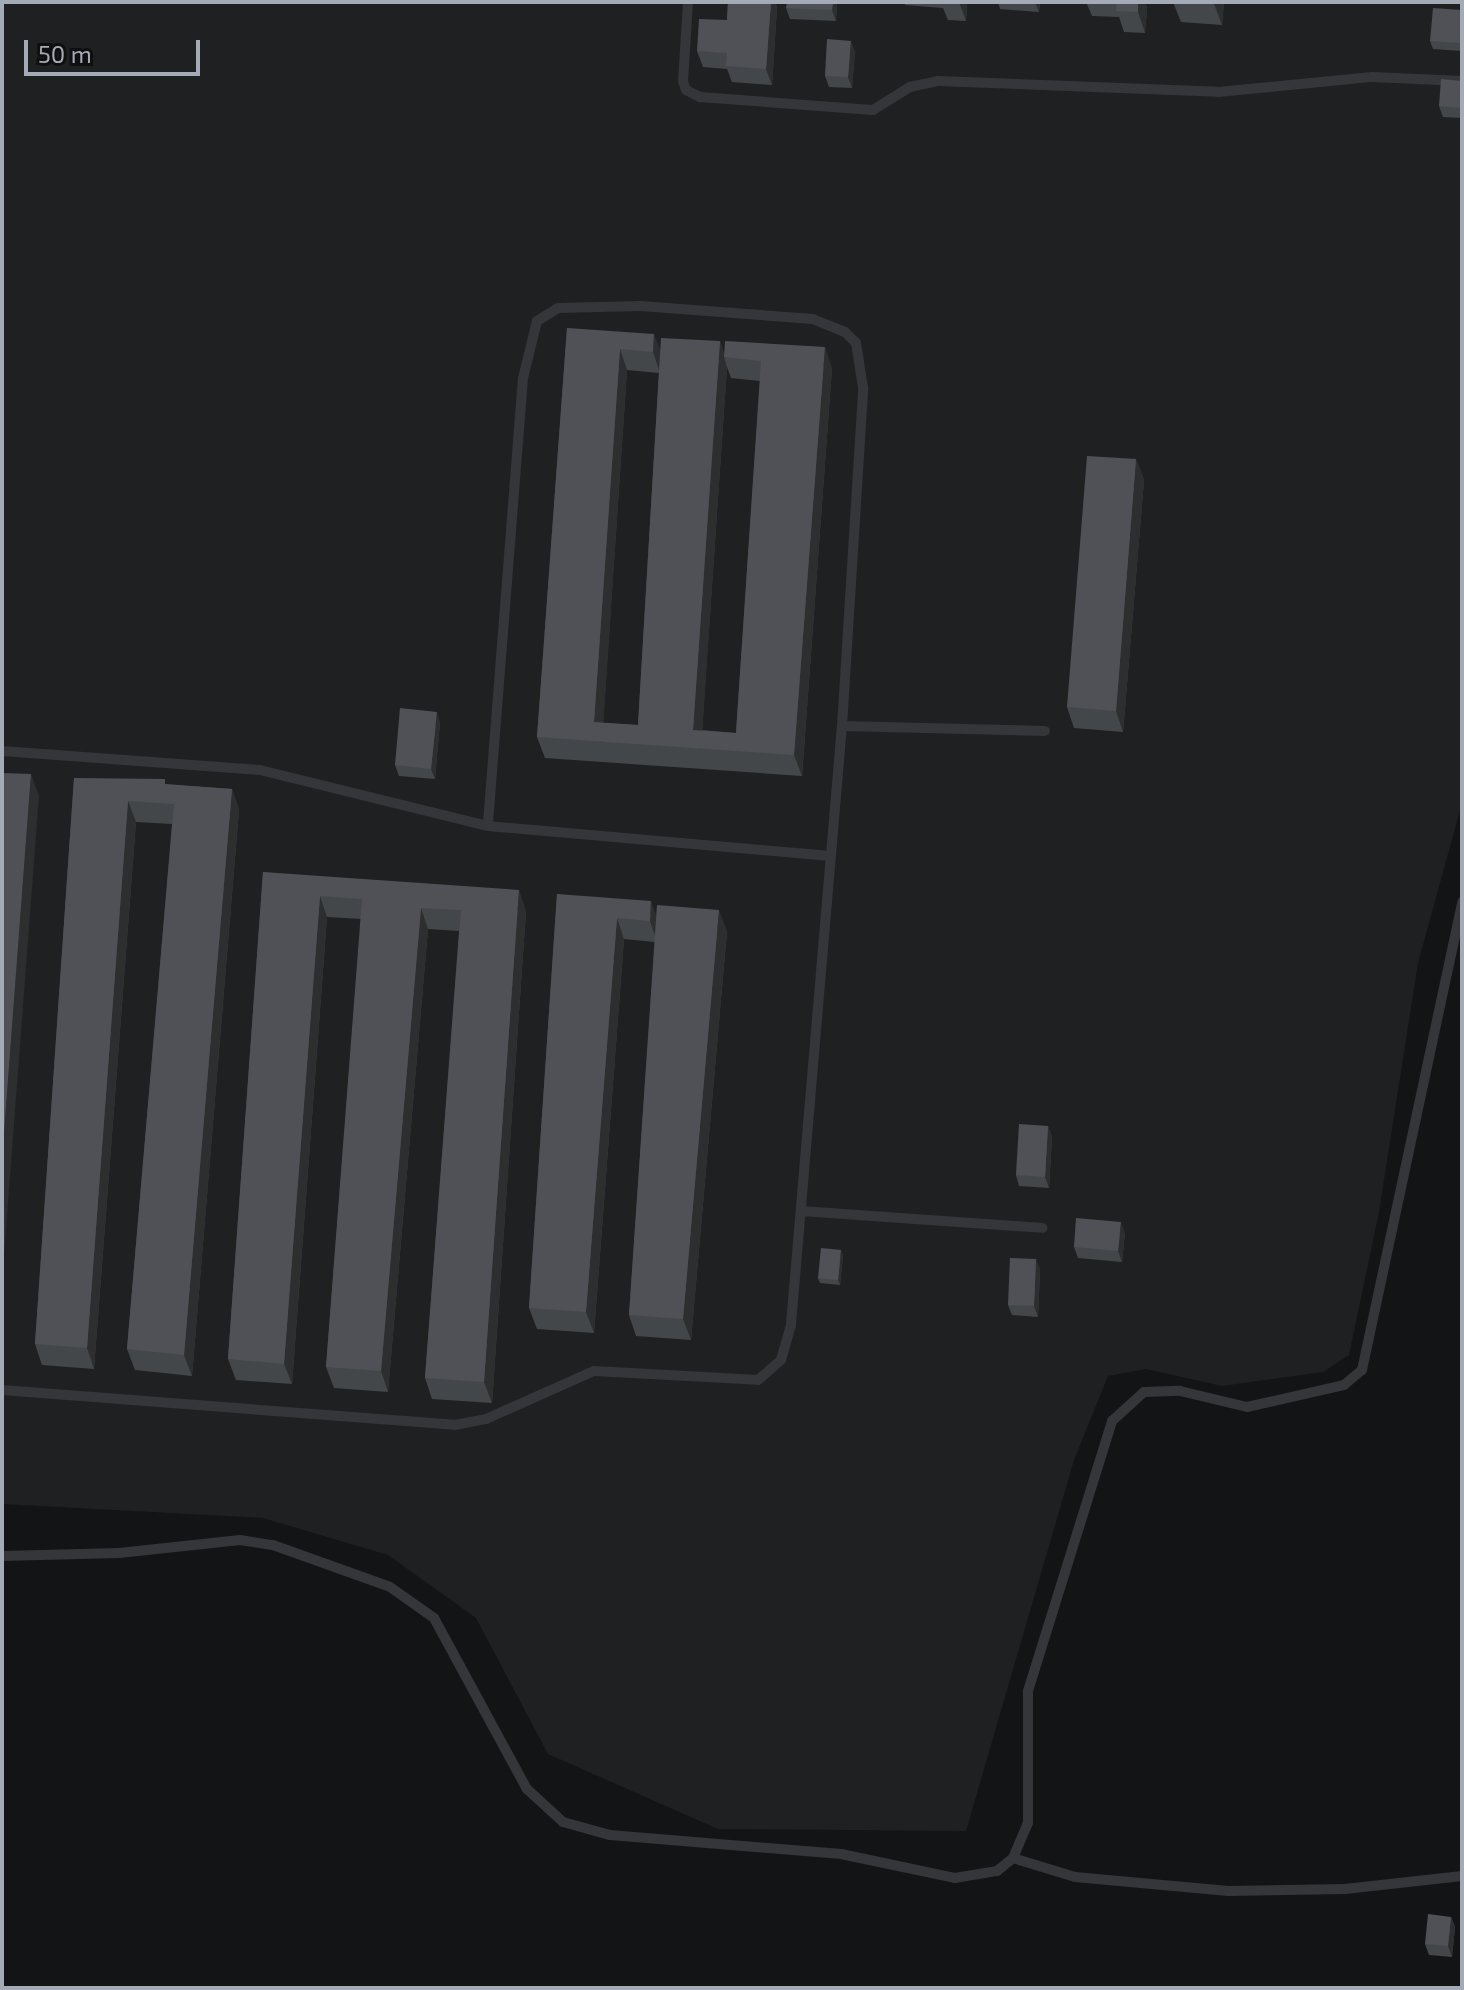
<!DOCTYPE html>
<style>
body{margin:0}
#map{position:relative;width:1464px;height:1990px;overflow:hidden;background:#131415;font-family:"Exo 2",sans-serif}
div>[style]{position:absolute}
.built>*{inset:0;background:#1f2022}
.lane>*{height:10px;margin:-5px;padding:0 5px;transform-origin:5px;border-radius:5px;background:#34363a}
.wall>*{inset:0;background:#44474a}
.shaded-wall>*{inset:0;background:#2c2e30}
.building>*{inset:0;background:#4f5156}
span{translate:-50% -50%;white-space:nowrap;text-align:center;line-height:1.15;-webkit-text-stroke:8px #0f0f10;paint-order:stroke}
.frame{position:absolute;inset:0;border:4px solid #a5abb6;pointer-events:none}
.scale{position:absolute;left:24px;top:40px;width:176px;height:36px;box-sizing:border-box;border:4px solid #a5abb6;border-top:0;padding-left:10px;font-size:24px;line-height:28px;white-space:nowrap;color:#a5abb6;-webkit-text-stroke:6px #0f0f10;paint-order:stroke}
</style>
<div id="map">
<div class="built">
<i style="clip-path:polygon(2px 2px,1462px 2px,1462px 803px,1418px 963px,1379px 1212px,1349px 1355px,1323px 1372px,1222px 1386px,1146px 1369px,1108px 1376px,1074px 1460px,966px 1831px,718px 1829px,548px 1754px,476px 1618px,388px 1555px,263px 1518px,2px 1504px)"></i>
</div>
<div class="lane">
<i style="left:688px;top:2px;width:79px;rotate:93.6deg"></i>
<i style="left:683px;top:81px;width:9px;rotate:72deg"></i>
<i style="left:686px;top:90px;width:16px;rotate:27deg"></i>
<i style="left:700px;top:97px;width:173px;rotate:4.3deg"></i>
<i style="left:873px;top:110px;width:44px;rotate:-31.9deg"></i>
<i style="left:910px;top:87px;width:29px;rotate:-12deg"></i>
<i style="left:938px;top:81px;width:280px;rotate:2.2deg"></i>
<i style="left:1218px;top:92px;width:155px;rotate:-5.6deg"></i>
<i style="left:1372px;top:77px;width:90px;rotate:2.5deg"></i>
<i style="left:842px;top:726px;width:203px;rotate:1.4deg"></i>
<i style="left:2px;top:751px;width:259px;rotate:4.2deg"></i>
<i style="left:260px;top:770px;width:235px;rotate:13.8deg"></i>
<i style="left:488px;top:826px;width:341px;rotate:5deg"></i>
<i style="left:801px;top:1211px;width:242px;rotate:4deg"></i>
<i style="left:2px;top:1390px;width:454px;rotate:4.4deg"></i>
<i style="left:455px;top:1425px;width:32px;rotate:-11deg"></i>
<i style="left:486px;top:1419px;width:118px;rotate:-24deg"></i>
<i style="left:594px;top:1371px;width:164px;rotate:3.1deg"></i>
<i style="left:758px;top:1380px;width:30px;rotate:-41deg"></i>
<i style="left:781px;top:1360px;width:37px;rotate:-74deg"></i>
<i style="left:791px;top:1324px;width:600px;rotate:-85.13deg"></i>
<i style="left:842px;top:726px;width:339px;rotate:-86.4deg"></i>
<i style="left:863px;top:388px;width:46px;rotate:-98.8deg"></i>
<i style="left:856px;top:343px;width:16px;rotate:-135deg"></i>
<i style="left:845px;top:332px;width:35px;rotate:-158deg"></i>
<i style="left:813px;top:319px;width:173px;rotate:-175.7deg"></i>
<i style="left:640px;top:306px;width:82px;rotate:178.6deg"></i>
<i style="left:558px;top:308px;width:25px;rotate:148deg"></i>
<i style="left:537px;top:321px;width:59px;rotate:103.8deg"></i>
<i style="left:523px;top:378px;width:449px;rotate:94.5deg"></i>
<i style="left:2px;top:1556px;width:117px;rotate:-1.5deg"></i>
<i style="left:119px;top:1553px;width:122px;rotate:-6.1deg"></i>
<i style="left:240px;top:1540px;width:33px;rotate:9deg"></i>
<i style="left:273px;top:1545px;width:124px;rotate:19.7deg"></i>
<i style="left:390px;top:1587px;width:54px;rotate:35.2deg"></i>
<i style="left:434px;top:1618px;width:195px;rotate:61.5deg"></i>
<i style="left:527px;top:1789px;width:49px;rotate:42.5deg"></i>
<i style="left:563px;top:1822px;width:49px;rotate:15.5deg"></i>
<i style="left:610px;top:1835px;width:232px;rotate:4.7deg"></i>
<i style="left:841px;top:1854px;width:116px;rotate:11.9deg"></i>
<i style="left:955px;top:1878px;width:43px;rotate:-9.5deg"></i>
<i style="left:997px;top:1871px;width:21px;rotate:-39deg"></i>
<i style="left:1013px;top:1858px;width:38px;rotate:-67deg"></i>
<i style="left:1028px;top:1823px;width:132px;rotate:-90deg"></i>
<i style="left:1028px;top:1691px;width:283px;rotate:-72.7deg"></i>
<i style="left:1112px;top:1421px;width:43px;rotate:-42.2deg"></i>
<i style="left:1144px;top:1392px;width:36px;rotate:-2deg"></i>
<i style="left:1180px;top:1391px;width:69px;rotate:13.4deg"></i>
<i style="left:1247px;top:1407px;width:99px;rotate:-12.8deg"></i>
<i style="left:1344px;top:1385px;width:23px;rotate:-40deg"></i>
<i style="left:1362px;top:1370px;width:479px;rotate:-77.9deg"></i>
<i style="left:1013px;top:1858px;width:65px;rotate:17deg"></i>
<i style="left:1075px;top:1877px;width:154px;rotate:5.2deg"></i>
<i style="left:1228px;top:1891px;width:117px;rotate:-1deg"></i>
<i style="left:1345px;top:1889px;width:118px;rotate:-6.3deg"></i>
</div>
<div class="wall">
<i style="clip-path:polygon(728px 2px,775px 2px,777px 7px,772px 85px,732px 82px,727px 69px,703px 67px,697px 51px,727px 20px)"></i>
<i style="clip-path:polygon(837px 2px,836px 21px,790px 19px,786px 8px)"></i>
<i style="clip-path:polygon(904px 2px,967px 2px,966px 21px,948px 20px,943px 8px,905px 5px)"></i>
<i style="clip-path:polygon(998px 2px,1040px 2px,1039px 12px,1000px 9px)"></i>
<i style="clip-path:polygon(1086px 2px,1145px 2px,1147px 8px,1145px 33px,1124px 32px,1119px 17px,1092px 16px)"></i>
<i style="clip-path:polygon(1173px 2px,1224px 2px,1222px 25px,1181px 22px)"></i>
<i style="clip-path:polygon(1462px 10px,1462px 51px,1433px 49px,1430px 41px)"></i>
<i style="clip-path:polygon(855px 51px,852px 88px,829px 87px,825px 76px)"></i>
<i style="clip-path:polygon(1462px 81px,1462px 118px,1443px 117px,1439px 106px)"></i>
<i style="clip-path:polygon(evenodd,567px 328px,660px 350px,720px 341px,724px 353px,832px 368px,802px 776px,545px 758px,537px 737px,567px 328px,727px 367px,731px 378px,760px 381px,736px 733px,702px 730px,727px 367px,567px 328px,627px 370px,659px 373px,638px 725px,603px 723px,627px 370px)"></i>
<i style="clip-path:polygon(1136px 459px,1144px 480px,1123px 732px,1074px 728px,1067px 707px)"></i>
<i style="clip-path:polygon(440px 722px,435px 779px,399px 776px,395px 765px)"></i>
<i style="clip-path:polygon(74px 778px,232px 789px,239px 810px,192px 1376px,135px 1370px,127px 1349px,172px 824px,136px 822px,94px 1369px,42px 1365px,35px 1344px)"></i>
<i style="clip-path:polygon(263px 872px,526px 911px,492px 1403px,432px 1399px,425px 1378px,459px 931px,428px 929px,388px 1392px,334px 1388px,326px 1367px,361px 919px,327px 917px,292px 1384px,236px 1380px,228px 1359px)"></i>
<i style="clip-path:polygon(557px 894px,727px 931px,691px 1340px,636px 1336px,629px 1315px,655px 942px,624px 939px,594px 1333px,537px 1329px,529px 1308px)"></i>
<i style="clip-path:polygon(1048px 1126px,1052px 1137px,1049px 1188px,1019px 1186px,1016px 1175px)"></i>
<i style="clip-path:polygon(1125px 1233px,1122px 1262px,1078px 1258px,1074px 1247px)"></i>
<i style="clip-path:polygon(843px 1255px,840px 1285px,820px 1283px,818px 1278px)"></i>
<i style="clip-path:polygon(1036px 1259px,1040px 1270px,1038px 1317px,1012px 1315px,1008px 1305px)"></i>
<i style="clip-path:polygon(1451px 1917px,1455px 1927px,1452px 1957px,1429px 1955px,1425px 1944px)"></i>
</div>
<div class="shaded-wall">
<i style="clip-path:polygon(771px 2px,775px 2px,777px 7px,772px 85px,766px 69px)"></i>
<i style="clip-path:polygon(833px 2px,837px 2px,836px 21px,832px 10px)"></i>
<i style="clip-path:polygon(959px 2px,967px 2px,966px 21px)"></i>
<i style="clip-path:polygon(1035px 2px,1040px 2px,1039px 12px)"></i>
<i style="clip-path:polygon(1138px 2px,1145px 2px,1147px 8px,1145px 33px,1138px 12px)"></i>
<i style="clip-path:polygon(1215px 2px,1224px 2px,1222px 25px,1214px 4px)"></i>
<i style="clip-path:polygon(851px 41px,855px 51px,852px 88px,848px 77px)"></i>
<i style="clip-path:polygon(654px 334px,662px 354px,660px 373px,653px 352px)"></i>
<i style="clip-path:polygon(720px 341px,726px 358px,724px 357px,727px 367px,701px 750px,693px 730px)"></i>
<i style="clip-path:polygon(825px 347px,832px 368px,802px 776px,794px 755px)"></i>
<i style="clip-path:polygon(620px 349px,627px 370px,602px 743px,594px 722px)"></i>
<i style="clip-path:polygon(1136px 459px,1144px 480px,1123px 732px,1116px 711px)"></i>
<i style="clip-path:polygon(437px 712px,440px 722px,435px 779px,431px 769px)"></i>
<i style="clip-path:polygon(31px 774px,39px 796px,2px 1281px,2px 1160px)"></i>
<i style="clip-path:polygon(232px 789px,239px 810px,192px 1376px,184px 1355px)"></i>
<i style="clip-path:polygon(128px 801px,136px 822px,94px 1369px,87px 1348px)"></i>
<i style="clip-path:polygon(519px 890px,526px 911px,492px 1403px,484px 1382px)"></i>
<i style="clip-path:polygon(320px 896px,327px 917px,292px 1384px,284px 1364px)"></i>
<i style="clip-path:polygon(651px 901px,659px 922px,657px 942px,650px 921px)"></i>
<i style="clip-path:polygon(421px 908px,428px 929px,388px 1392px,381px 1371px)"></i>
<i style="clip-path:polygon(719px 910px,727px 931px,691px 1340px,683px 1319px)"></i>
<i style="clip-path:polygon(617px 918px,624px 939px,594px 1333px,586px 1312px)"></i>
<i style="clip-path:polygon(1048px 1126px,1052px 1137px,1049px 1188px,1045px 1177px)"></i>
<i style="clip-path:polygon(1121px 1222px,1125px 1233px,1122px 1262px,1118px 1251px)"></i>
<i style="clip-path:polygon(841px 1250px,843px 1255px,840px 1285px,838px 1280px)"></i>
<i style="clip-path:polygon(1036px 1259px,1040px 1270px,1038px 1317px,1034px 1306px)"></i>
<i style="clip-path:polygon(1451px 1917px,1455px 1927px,1452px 1957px,1448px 1946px)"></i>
</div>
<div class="building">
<i style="clip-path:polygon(728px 2px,771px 2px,766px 69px,726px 66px,727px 53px,697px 51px,699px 19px,727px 20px)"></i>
<i style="clip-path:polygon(787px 2px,833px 2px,832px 10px,786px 8px)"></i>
<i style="clip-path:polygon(1117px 2px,1138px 2px,1138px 12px,1116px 11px)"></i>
<i style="clip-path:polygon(1182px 2px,1215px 2px,1214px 4px)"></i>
<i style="clip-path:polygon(1433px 8px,1462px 10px,1462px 43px,1430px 41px)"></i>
<i style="clip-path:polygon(827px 39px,851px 41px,848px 77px,825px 76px)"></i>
<i style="clip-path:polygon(1441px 79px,1462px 81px,1462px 108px,1439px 106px)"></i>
<i style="clip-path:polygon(567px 328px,654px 334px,653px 352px,620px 349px,594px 722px,638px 725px,661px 338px,720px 341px,693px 730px,736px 733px,761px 361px,724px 357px,725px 341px,825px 347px,794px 755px,537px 737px)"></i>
<i style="clip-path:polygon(1087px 456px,1136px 459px,1116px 711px,1067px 707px)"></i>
<i style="clip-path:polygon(400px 708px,437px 712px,431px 769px,395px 765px)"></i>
<i style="clip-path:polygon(2px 773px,31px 774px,2px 1160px)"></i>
<i style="clip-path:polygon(74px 778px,165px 779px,165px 784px,232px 789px,184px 1355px,127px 1349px,174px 804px,128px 801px,87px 1348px,35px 1344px)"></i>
<i style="clip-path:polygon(263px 872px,519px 890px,484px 1382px,425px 1378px,461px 910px,421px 908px,381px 1371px,326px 1367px,362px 899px,320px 896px,284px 1364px,228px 1359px)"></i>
<i style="clip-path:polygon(557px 894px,651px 901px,650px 921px,617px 918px,586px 1312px,529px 1308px)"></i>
<i style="clip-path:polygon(657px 905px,719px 910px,683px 1319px,629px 1315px)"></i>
<i style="clip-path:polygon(1019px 1124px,1048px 1126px,1045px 1177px,1016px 1175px)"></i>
<i style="clip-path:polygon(1076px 1218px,1121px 1222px,1118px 1251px,1074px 1247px)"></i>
<i style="clip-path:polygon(821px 1248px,841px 1250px,838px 1280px,818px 1278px)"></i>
<i style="clip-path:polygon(1010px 1258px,1036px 1259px,1034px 1306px,1008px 1305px)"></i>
<i style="clip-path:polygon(1428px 1914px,1451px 1917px,1448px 1946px,1425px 1944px)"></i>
</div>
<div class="frame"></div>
<div class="scale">50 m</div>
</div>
